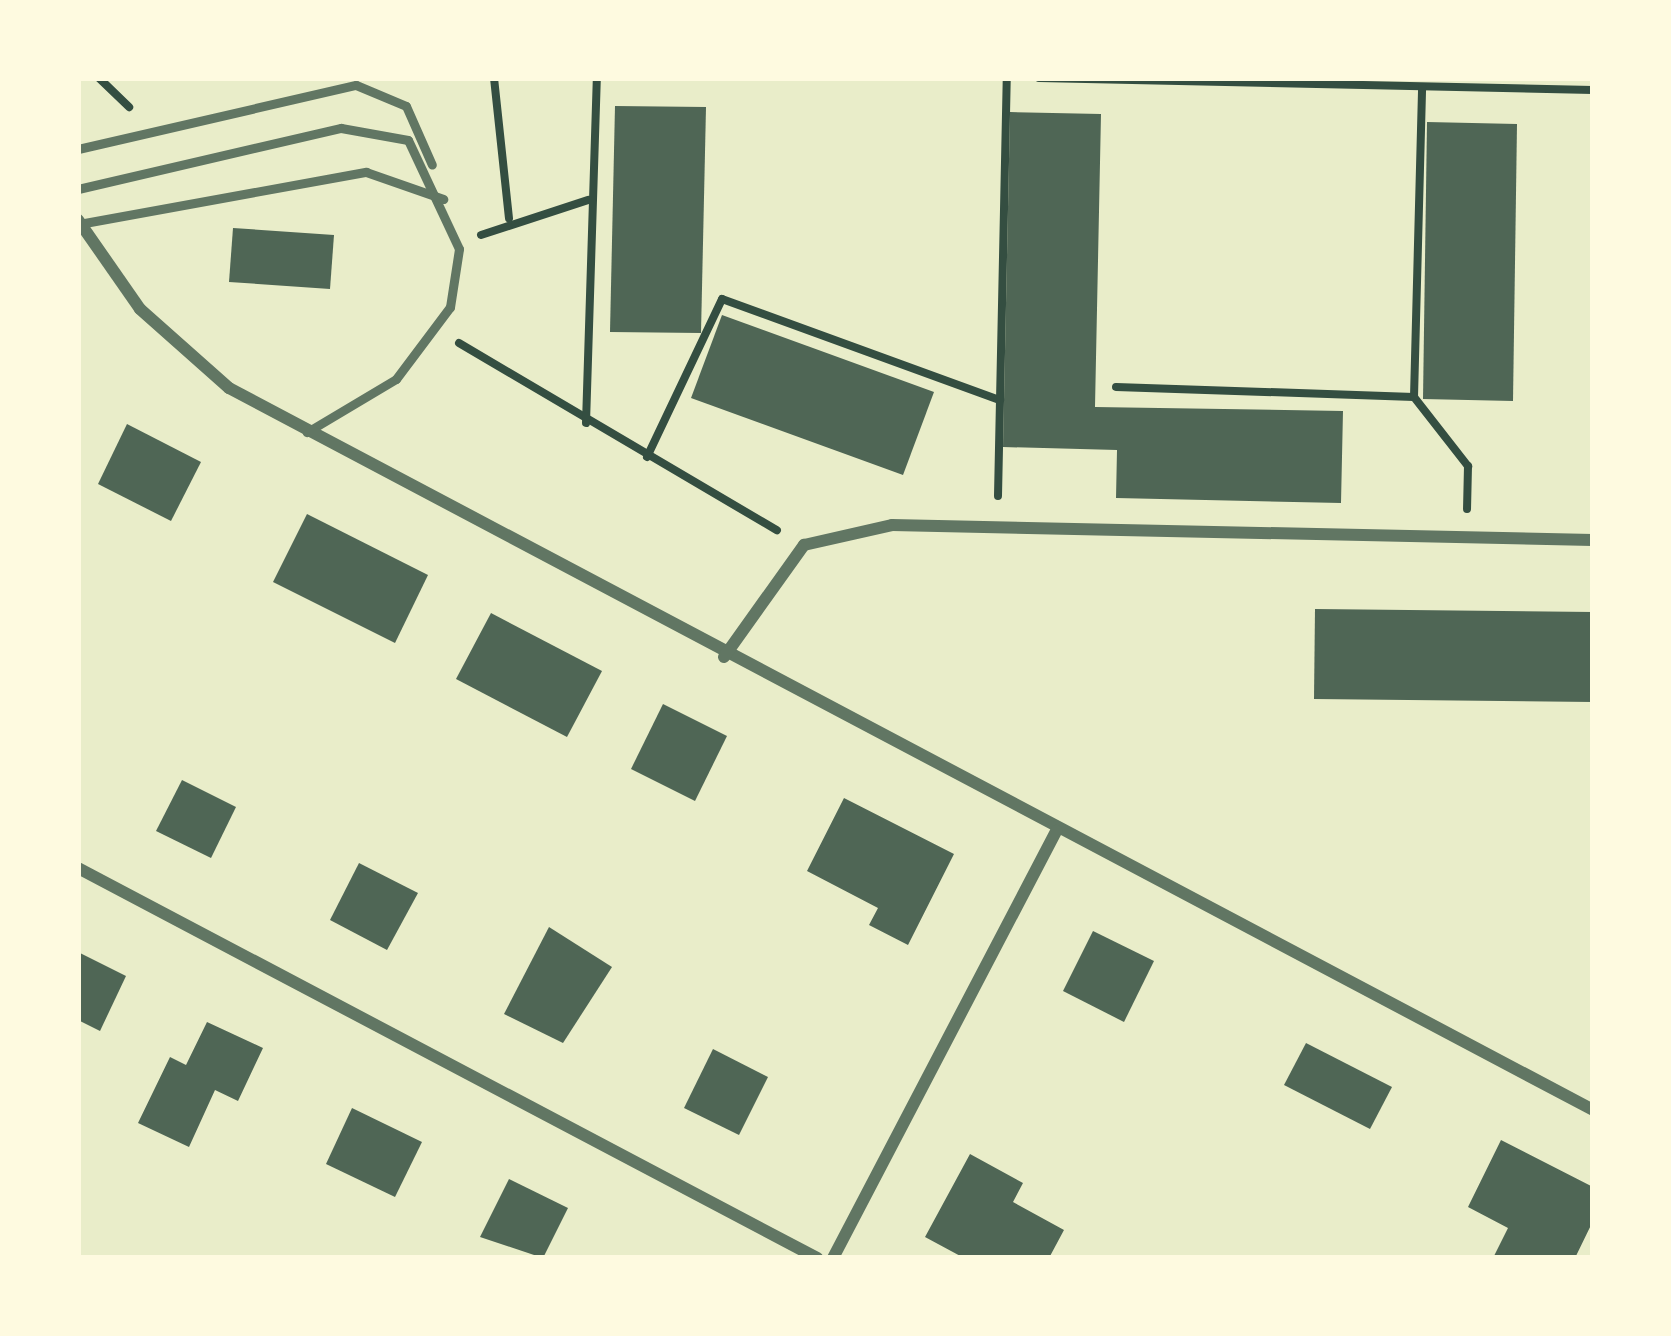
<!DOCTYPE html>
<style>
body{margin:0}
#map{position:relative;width:1671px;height:1336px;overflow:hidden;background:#e9edc9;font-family:Lato,sans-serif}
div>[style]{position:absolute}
.building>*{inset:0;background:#4f6655}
.path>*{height:8px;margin:-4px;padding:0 4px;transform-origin:4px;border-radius:4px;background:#344e41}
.service>*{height:9px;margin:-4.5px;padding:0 4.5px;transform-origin:4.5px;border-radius:4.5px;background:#617663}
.minor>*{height:12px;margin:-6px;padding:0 6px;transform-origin:6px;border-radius:6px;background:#617663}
span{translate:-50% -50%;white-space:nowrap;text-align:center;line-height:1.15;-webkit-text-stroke:10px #fefae0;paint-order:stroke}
.frame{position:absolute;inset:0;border:81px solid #fefae0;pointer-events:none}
</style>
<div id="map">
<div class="building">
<i style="clip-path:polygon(615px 106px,706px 107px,701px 333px,610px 332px)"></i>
<i style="clip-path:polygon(1010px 112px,1101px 114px,1095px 407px,1343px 411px,1341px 503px,1116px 498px,1117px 450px,1003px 447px)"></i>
<i style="clip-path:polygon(1427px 122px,1517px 124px,1513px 401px,1423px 399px)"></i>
<i style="clip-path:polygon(233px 228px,334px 235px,330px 289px,229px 282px)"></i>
<i style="clip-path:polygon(722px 315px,934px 392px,903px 475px,691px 398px)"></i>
<i style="clip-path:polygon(127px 424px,201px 462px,171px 521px,98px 484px)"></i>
<i style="clip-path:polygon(307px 514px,428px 575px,395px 643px,273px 582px)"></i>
<i style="clip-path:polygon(1315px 609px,1593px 612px,1593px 702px,1314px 699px)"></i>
<i style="clip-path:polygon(491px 613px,602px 671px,567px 737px,456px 679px)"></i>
<i style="clip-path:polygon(663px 704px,727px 736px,695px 801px,631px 769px)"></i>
<i style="clip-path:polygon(182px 780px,236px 807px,211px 858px,156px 831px)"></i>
<i style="clip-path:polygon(844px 798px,954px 854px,908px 945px,869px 925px,878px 908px,807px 871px)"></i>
<i style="clip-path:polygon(359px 863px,418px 893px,387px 950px,330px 920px)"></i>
<i style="clip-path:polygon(549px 927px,612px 967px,563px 1043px,504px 1014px)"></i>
<i style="clip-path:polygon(1093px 931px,1154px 961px,1124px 1022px,1063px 991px)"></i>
<i style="clip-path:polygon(78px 952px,126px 976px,100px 1031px,78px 1020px)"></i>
<i style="clip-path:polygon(207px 1022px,263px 1048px,238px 1101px,215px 1090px,189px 1147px,138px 1123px,170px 1057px,186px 1065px)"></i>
<i style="clip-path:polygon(1306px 1043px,1392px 1087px,1370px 1129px,1284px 1085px)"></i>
<i style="clip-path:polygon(713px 1049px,768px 1077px,739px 1135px,684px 1108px)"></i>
<i style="clip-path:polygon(352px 1108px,422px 1142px,395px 1197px,326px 1164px)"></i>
<i style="clip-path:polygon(1501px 1140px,1593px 1187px,1593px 1221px,1575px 1258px,1493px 1258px,1508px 1228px,1468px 1207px)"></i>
<i style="clip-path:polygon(970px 1154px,1023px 1183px,1013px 1202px,1064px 1230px,1049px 1258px,964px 1258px,925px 1237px)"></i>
<i style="clip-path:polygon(509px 1179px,568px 1208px,543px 1258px,480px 1237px)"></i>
</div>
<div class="path">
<i style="left:99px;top:78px;width:42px;rotate:44deg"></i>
<i style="left:494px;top:78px;width:141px;rotate:83.9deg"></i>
<i style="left:1039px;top:78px;width:554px;rotate:1.24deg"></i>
<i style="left:481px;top:235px;width:113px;rotate:-18.1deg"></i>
<i style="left:459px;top:343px;width:369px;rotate:30.5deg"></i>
<i style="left:1116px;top:387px;width:298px;rotate:1.9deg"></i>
<i style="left:1414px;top:397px;width:310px;rotate:-88.5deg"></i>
<i style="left:1414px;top:397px;width:88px;rotate:52deg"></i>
<i style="left:1468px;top:466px;width:43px;rotate:91.3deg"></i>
<i style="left:586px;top:423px;width:345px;rotate:-88.2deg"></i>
<i style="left:647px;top:457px;width:175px;rotate:-64.6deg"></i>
<i style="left:722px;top:299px;width:296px;rotate:20deg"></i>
<i style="left:998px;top:496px;width:418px;rotate:-88.8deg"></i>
</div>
<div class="service">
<i style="left:78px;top:149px;width:285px;rotate:-13deg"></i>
<i style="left:356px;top:85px;width:54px;rotate:22.8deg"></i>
<i style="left:406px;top:106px;width:64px;rotate:66.2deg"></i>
<i style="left:78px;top:189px;width:270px;rotate:-13.1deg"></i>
<i style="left:341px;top:128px;width:68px;rotate:10.2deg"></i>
<i style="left:408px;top:140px;width:120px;rotate:64.9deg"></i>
<i style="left:459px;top:249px;width:59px;rotate:98.8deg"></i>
<i style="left:450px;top:307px;width:90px;rotate:126.9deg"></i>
<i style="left:396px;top:379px;width:104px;rotate:149.2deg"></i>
<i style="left:79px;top:224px;width:292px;rotate:-10.3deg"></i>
<i style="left:366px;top:172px;width:82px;rotate:19.3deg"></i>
</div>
<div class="minor">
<i style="left:78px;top:220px;width:108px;rotate:55.1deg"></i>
<i style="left:140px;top:309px;width:119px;rotate:41.6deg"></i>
<i style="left:229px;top:388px;width:1543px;rotate:27.89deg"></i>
<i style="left:724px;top:657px;width:138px;rotate:-54.5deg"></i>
<i style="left:804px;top:545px;width:90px;rotate:-12.8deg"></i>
<i style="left:892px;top:525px;width:701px;rotate:1.23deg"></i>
<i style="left:78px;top:868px;width:836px;rotate:27.82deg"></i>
<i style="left:833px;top:1258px;width:482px;rotate:-62.4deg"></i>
</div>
<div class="frame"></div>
</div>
